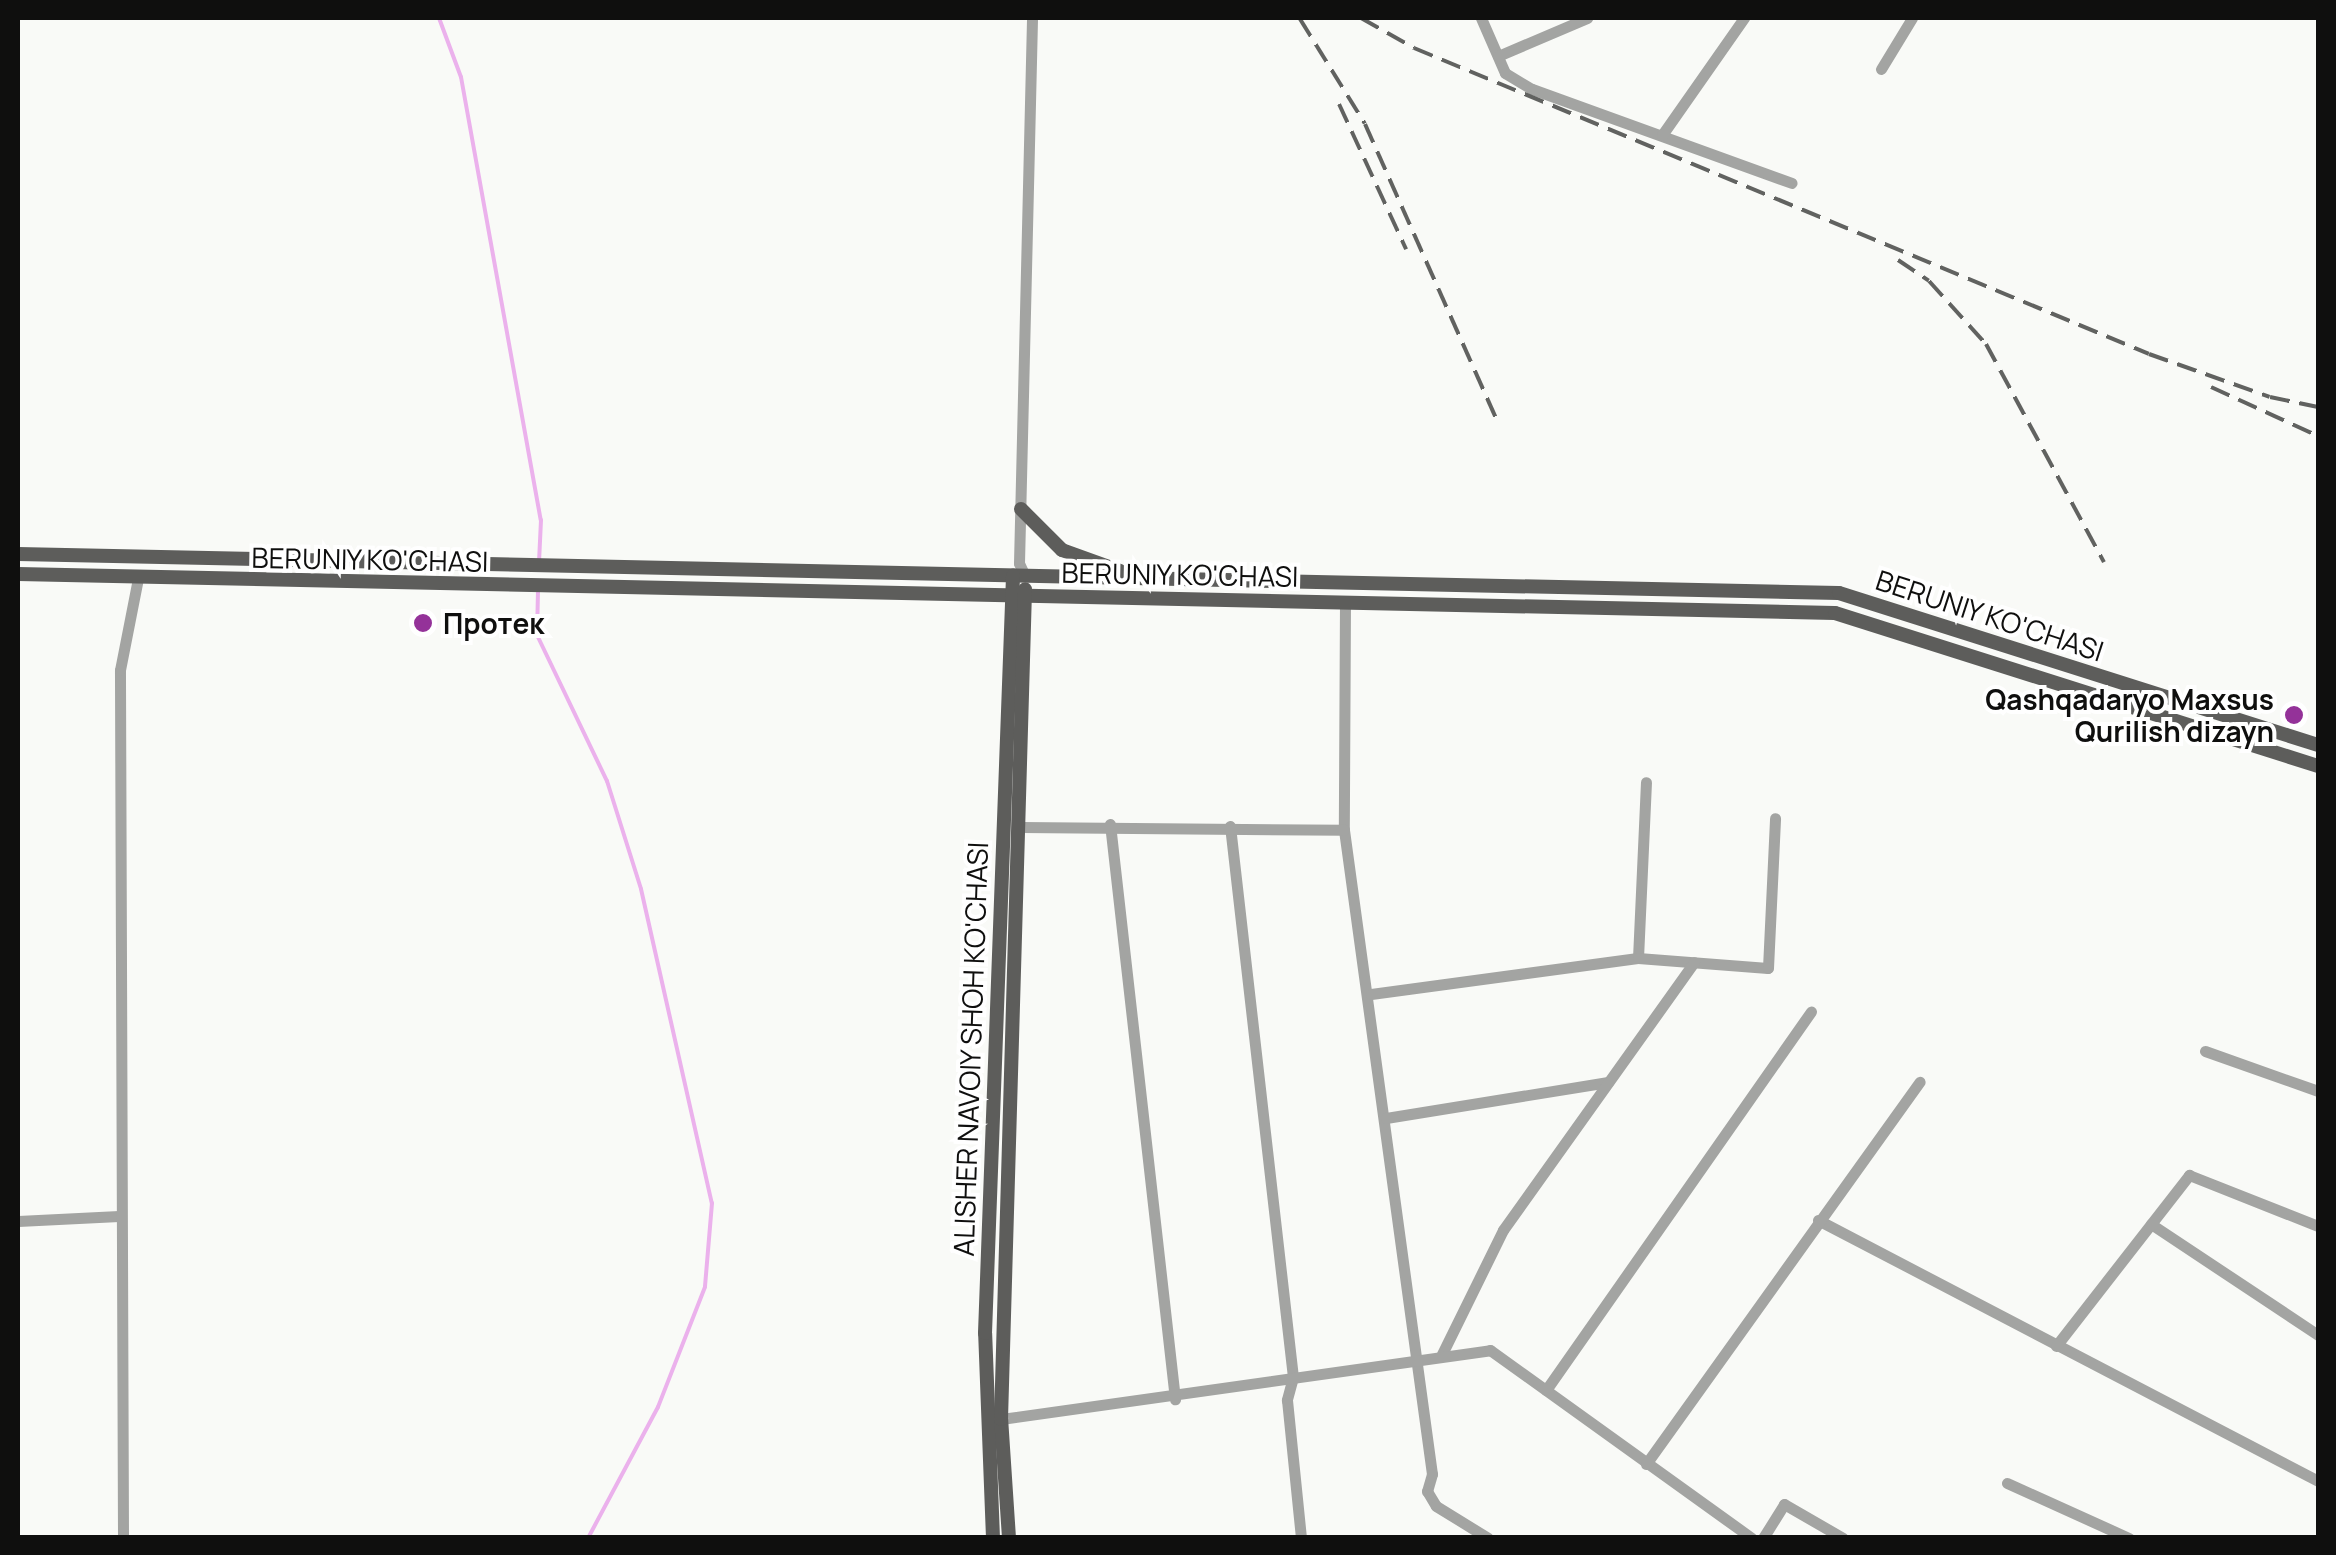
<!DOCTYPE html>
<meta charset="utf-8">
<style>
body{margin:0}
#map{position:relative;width:2336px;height:1555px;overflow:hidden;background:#f9faf7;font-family:Manrope,sans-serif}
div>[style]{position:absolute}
.stream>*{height:4px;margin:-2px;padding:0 2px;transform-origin:2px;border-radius:2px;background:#ebb1ec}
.minor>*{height:11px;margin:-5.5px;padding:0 5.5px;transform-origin:5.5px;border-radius:5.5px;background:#a3a4a2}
.major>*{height:14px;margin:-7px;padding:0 7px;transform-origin:7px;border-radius:7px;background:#5d5d5b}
.rail>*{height:4px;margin-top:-2px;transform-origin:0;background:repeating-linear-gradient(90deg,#616260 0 20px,transparent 0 30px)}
.dots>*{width:28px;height:28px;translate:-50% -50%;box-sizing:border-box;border:5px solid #fff;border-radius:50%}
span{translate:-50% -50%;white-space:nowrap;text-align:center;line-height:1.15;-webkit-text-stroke:8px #fff;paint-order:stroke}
.street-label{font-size:28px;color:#0f0f0e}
.poi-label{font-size:28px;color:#0f0f0e;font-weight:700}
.left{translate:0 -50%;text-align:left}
.right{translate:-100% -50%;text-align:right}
.frame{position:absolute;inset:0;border:20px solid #0f0f0e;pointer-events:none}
</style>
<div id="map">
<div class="stream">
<i style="left:439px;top:18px;width:63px;rotate:69.6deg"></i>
<i style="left:461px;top:77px;width:450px;rotate:79.8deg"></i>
<i style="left:541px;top:520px;width:42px;rotate:92.7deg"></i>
<i style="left:538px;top:591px;width:44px;rotate:91.3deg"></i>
<i style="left:537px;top:635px;width:162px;rotate:64.4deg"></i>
<i style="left:607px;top:781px;width:113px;rotate:72.5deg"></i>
<i style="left:641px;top:889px;width:322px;rotate:77.3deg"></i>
<i style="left:712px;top:1203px;width:84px;rotate:94.8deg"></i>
<i style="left:705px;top:1287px;width:129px;rotate:111.4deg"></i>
<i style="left:658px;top:1407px;width:149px;rotate:118.1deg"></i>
</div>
<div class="minor">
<i style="left:1481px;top:18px;width:60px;rotate:66.4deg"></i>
<i style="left:1505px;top:73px;width:31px;rotate:31deg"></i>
<i style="left:1532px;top:89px;width:276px;rotate:19.9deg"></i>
<i style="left:1498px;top:56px;width:97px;rotate:-23.1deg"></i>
<i style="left:1881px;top:69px;width:60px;rotate:-58.7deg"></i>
<i style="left:1662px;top:135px;width:143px;rotate:-55deg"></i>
<i style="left:1025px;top:576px;width:14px;rotate:-115deg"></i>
<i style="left:1019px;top:563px;width:545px;rotate:-88.63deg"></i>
<i style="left:1345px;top:602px;width:228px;rotate:90.3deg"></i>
<i style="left:1344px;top:830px;width:650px;rotate:82.22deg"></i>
<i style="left:1432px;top:1474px;width:18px;rotate:106deg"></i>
<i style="left:1427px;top:1491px;width:17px;rotate:59deg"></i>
<i style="left:1436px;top:1506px;width:61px;rotate:31.6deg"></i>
<i style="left:1110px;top:824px;width:579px;rotate:83.55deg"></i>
<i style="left:1230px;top:826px;width:555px;rotate:83.48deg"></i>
<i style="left:1293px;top:1377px;width:24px;rotate:105deg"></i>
<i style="left:1287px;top:1400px;width:139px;rotate:84.2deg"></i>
<i style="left:1021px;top:827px;width:323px;rotate:0.5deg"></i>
<i style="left:1638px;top:958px;width:176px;rotate:-87.4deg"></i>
<i style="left:1371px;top:994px;width:269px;rotate:-7.7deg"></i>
<i style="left:1638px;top:958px;width:130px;rotate:4.4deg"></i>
<i style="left:1768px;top:968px;width:150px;rotate:-87.3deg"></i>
<i style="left:2205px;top:1051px;width:120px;rotate:19.5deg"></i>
<i style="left:1386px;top:1118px;width:225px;rotate:-9.2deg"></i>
<i style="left:1818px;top:1220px;width:564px;rotate:27.56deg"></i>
<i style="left:18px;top:1221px;width:101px;rotate:-2.8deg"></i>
<i style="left:2151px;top:1224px;width:201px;rotate:33.6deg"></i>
<i style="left:2056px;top:1346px;width:217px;rotate:-52.1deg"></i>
<i style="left:2189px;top:1175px;width:139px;rotate:21.6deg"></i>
<i style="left:1442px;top:1354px;width:138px;rotate:-63.8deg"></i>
<i style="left:1503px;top:1230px;width:329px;rotate:-54.5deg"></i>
<i style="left:1546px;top:1390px;width:462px;rotate:-55deg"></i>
<i style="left:1001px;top:1419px;width:494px;rotate:-8deg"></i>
<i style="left:1490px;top:1350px;width:322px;rotate:35.7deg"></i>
<i style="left:1646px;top:1464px;width:470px;rotate:-54.4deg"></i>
<i style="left:2007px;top:1483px;width:134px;rotate:24.3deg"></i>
<i style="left:123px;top:1538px;width:868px;rotate:-90.2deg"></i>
<i style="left:120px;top:670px;width:94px;rotate:-78.9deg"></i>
<i style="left:1763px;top:1538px;width:40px;rotate:-58deg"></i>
<i style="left:1784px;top:1504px;width:68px;rotate:30deg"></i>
</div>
<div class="major">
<i style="left:1021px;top:509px;width:58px;rotate:45deg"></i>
<i style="left:1062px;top:550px;width:62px;rotate:19.9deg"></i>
<i style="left:18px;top:554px;width:1821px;rotate:1.23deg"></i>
<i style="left:1839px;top:593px;width:503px;rotate:17.61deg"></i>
<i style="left:18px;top:574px;width:1817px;rotate:1.23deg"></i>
<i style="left:1835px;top:613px;width:507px;rotate:17.58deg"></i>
<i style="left:993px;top:1538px;width:205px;rotate:-92.2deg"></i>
<i style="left:985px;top:1333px;width:758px;rotate:-87.88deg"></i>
<i style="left:1009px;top:1538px;width:119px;rotate:-93.8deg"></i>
<i style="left:1001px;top:1419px;width:830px;rotate:-88.34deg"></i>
</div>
<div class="rail">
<i style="left:1361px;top:18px;width:61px;rotate:29.5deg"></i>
<i style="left:1414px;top:48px;width:796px;rotate:22.6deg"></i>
<i style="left:2149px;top:354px;width:128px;rotate:19.6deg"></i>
<i style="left:2270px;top:397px;width:49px;rotate:11.8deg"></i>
<i style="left:1300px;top:19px;width:123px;rotate:58.2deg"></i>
<i style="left:1365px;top:124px;width:325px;rotate:66deg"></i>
<i style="left:1339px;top:104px;width:160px;rotate:65.2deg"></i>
<i style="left:1898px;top:260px;width:37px;rotate:34deg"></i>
<i style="left:1929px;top:281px;width:85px;rotate:47.9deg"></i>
<i style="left:1986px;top:344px;width:248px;rotate:61.6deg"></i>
<i style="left:2211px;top:387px;width:118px;rotate:24.6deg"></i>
</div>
<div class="dots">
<i style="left:423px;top:623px;background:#943299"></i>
<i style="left:2294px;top:715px;background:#943299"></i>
</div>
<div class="street-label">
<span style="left:370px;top:559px;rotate:1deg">BERUNIY KO'CHASI</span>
<span style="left:1180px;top:574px;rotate:1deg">BERUNIY KO'CHASI</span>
<span style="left:1990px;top:615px;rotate:18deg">BERUNIY KO'CHASI</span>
<span style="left:970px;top:1049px;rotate:-88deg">ALISHER NAVOIY SHOH KO'CHASI</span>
</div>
<div class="poi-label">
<span class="left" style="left:443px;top:623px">Протек</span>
<span class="right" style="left:2274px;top:715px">Qashqadaryo Maxsus<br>Qurilish dizayn</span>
</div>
<div class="frame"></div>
</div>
